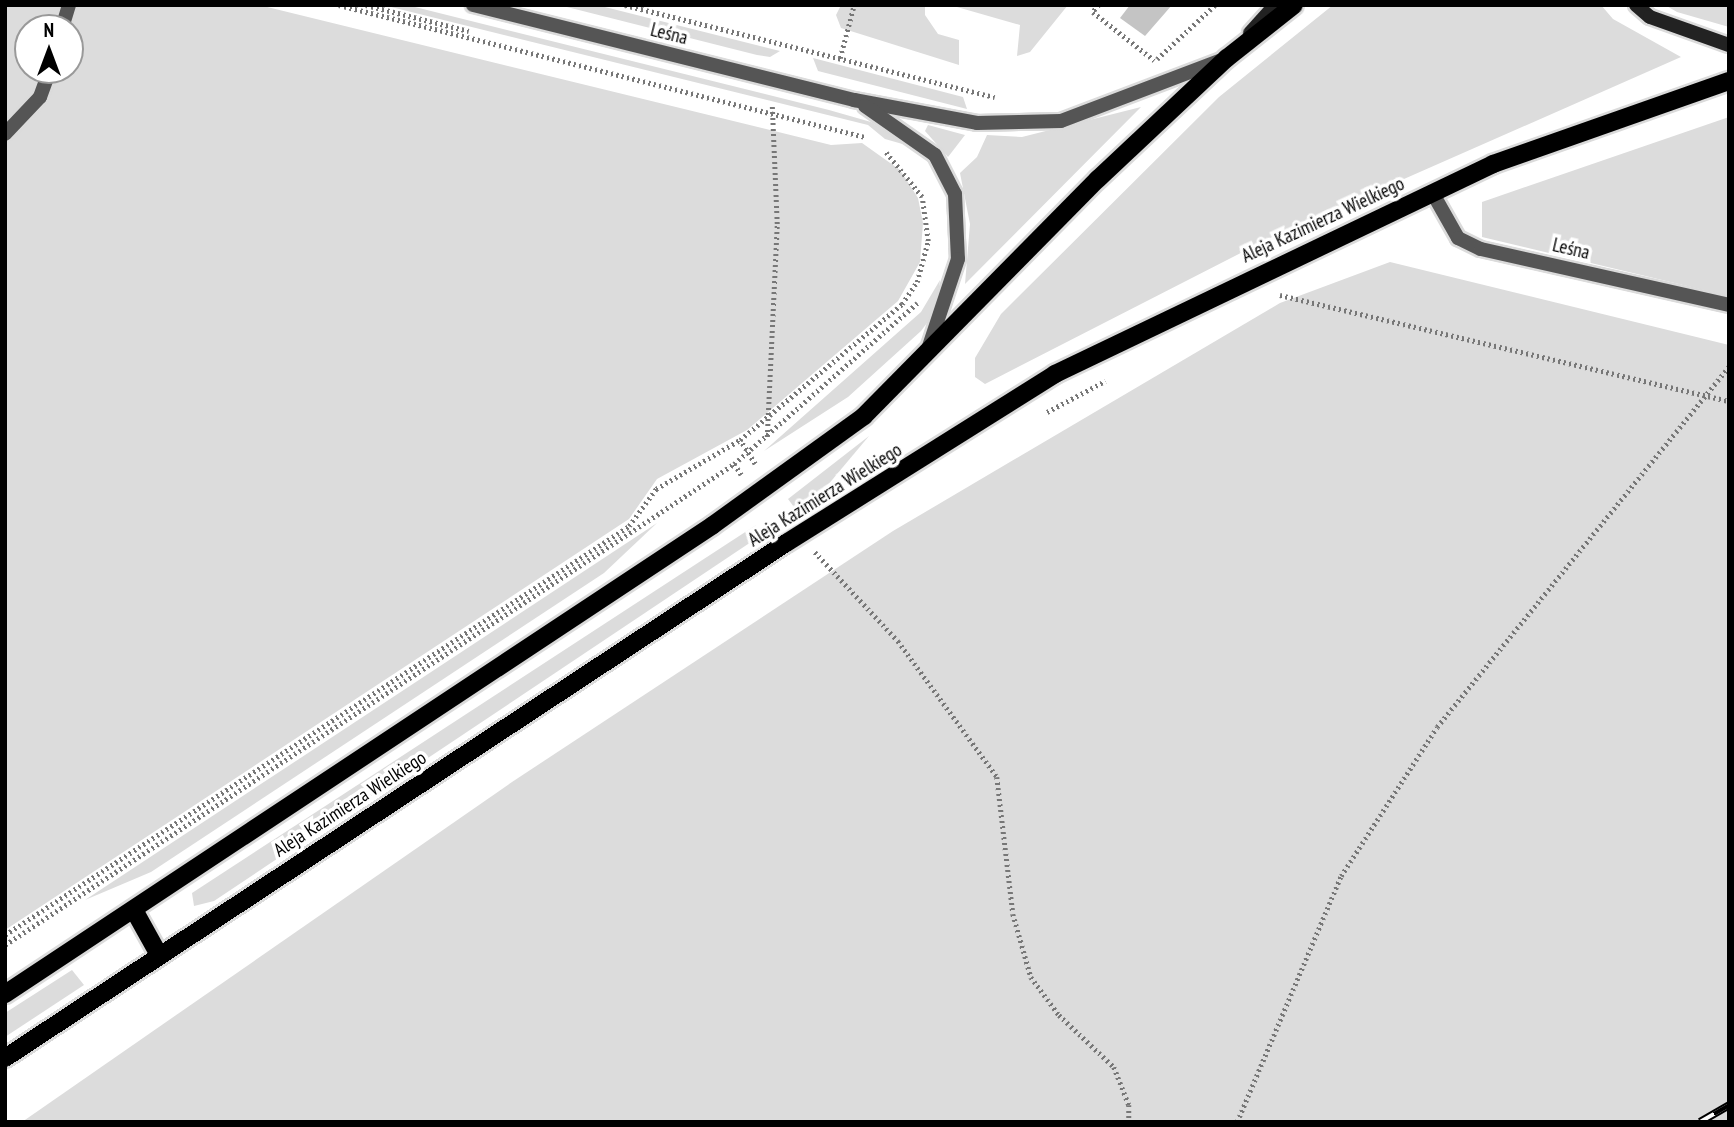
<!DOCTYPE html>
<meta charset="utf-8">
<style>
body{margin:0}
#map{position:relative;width:1734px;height:1127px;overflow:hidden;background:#fff;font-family:"PT Sans Narrow",sans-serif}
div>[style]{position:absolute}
.green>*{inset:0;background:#dcdcdc}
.building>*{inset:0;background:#c4c4c4}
.path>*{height:4.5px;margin-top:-2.25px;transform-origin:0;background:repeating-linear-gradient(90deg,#777 0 2px,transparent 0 5.5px)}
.roads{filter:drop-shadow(2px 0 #dbdbdb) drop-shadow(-2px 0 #dbdbdb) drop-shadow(0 2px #dbdbdb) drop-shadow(0 -2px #dbdbdb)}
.lane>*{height:14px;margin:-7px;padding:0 7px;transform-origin:7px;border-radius:7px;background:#555}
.street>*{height:14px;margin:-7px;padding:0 7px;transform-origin:7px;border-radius:7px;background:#555}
.secondary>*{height:14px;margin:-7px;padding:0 7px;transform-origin:7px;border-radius:7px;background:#222}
.primary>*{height:18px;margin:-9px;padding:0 9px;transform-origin:9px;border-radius:9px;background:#000}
.rail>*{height:8px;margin-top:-4px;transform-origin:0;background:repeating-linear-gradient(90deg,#fff 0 16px,#000 0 32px);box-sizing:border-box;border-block:2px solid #000}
span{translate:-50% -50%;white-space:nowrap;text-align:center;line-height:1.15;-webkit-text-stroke:7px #fff;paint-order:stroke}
.street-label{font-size:19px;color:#000}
.frame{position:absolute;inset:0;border:7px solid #000;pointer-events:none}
.north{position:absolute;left:14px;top:14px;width:70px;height:70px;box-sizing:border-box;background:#fff;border:2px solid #999;border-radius:50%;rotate:0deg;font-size:19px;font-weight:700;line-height:28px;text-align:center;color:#000}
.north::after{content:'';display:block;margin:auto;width:24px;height:32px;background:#000;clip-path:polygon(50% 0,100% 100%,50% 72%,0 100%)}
</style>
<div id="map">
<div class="green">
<i style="clip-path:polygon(evenodd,5px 5px,259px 5px,831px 145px,862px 143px,900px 170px,918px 198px,923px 223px,920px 262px,898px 301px,747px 430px,657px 479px,629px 519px,5px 930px,5px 5px,28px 28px,70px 28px,70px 70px,28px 70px,28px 28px)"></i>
<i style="clip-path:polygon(383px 5px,407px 5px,829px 110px,871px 122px,906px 145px,885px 139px,868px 125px)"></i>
<i style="clip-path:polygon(559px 5px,597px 5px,780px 51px,770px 57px,757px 55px)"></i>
<i style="clip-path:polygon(841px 5px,925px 5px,925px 15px,938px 34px,959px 40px,959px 65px,841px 28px,836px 15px)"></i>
<i style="clip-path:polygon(950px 5px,1068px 5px,1030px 52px,1017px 56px,1020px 25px)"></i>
<i style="clip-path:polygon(1333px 5px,1601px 5px,1613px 19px,1681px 57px,1270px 238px,985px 384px,975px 377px,975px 358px,1001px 314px,1219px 97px)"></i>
<i style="clip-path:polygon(1665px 5px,1729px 5px,1729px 27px,1677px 12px)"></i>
<i style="clip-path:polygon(813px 58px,963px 97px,967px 109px,818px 71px)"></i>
<i style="clip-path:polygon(1141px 107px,965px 284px,970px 224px,960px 173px,977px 157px,987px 135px,1022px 137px)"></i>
<i style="clip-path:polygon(1729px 117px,1729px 296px,1482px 237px,1482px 202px)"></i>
<i style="clip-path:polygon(928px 125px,965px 135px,948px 157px,925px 131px)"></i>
<i style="clip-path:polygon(1390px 262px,1729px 345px,1729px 1122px,22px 1122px,512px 782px,893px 531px,1280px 303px)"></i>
<i style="clip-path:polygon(940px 280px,936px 311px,921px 331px,848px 397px,764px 451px,921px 312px)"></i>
<i style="clip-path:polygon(869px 436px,827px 486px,794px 507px,788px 499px)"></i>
<i style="clip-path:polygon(657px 523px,604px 573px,151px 872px,85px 900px)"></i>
<i style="clip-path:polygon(756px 525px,763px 534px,214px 901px,194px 906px,192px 893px)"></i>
<i style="clip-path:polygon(72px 970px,84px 985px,5px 1037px,5px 1013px)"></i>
</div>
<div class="building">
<i style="clip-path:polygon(1130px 5px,1172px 5px,1145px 36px,1120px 18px)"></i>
</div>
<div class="path">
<i style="left:339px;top:5px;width:542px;rotate:14.09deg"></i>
<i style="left:366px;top:5px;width:106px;rotate:14.2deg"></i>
<i style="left:625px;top:5px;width:381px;rotate:14deg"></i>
<i style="left:1099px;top:5px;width:9px;rotate:131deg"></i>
<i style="left:1093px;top:12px;width:78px;rotate:38.2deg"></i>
<i style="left:840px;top:58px;width:55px;rotate:-75.2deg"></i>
<i style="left:1157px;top:59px;width:79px;rotate:-43deg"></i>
<i style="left:1280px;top:295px;width:461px;rotate:13.3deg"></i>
<i style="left:1047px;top:412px;width:66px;rotate:-28.1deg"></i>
<i style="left:767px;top:437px;width:213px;rotate:-87.3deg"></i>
<i style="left:777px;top:224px;width:118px;rotate:-92.4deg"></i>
<i style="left:755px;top:464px;width:28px;rotate:-122deg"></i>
<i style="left:740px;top:440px;width:212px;rotate:-40deg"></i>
<i style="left:902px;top:304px;width:27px;rotate:-56deg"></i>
<i style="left:917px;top:282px;width:42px;rotate:-75deg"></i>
<i style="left:928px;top:241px;width:44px;rotate:-97.8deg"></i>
<i style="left:922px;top:197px;width:60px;rotate:-129deg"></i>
<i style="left:741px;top:475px;width:13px;rotate:-122deg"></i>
<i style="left:734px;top:464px;width:244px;rotate:-41.3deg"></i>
<i style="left:815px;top:552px;width:122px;rotate:47deg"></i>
<i style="left:898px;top:641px;width:168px;rotate:53.9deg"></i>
<i style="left:997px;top:777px;width:138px;rotate:83.3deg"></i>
<i style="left:1013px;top:914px;width:66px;rotate:74.1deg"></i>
<i style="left:1031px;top:977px;width:47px;rotate:53.6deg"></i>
<i style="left:1059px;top:1015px;width:76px;rotate:43.4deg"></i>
<i style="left:1114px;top:1067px;width:41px;rotate:68.5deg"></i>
<i style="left:1129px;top:1105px;width:17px;rotate:90deg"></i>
<i style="left:5px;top:935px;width:746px;rotate:-33.24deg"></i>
<i style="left:629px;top:526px;width:46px;rotate:-53.9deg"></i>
<i style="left:656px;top:489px;width:97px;rotate:-30.3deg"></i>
<i style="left:5px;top:945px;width:873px;rotate:-33.42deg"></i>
<i style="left:1237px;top:1122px;width:267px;rotate:-67.1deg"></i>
<i style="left:1341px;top:876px;width:177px;rotate:-57.2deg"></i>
<i style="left:1437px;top:727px;width:464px;rotate:-51deg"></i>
</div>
<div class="roads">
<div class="lane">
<i style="left:62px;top:28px;width:24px;rotate:-73deg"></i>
<i style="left:5px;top:134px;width:51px;rotate:-46.6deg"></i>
<i style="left:40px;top:97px;width:29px;rotate:-70deg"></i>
</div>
<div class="street">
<i style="left:473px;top:5px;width:393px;rotate:14deg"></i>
<i style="left:854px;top:100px;width:125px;rotate:10.6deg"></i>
<i style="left:977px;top:123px;width:84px;rotate:-1.4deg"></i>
<i style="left:1061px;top:121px;width:169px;rotate:-20.8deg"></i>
<i style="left:865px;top:106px;width:85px;rotate:35deg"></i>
<i style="left:935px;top:155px;width:44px;rotate:62.9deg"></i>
<i style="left:955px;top:194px;width:65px;rotate:87.4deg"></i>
<i style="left:958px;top:259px;width:95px;rotate:108.4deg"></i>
<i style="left:1432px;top:192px;width:53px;rotate:60.5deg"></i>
<i style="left:1458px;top:238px;width:25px;rotate:26deg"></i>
<i style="left:1481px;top:249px;width:254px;rotate:12.7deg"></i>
</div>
<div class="secondary">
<i style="left:1636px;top:5px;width:18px;rotate:41deg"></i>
<i style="left:1650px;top:17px;width:84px;rotate:19.5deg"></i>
<i style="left:1250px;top:33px;width:38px;rotate:-48deg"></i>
</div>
<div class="primary">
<i style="left:134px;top:910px;width:51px;rotate:60.9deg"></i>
<i style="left:5px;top:994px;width:849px;rotate:-33.52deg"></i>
<i style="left:713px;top:525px;width:186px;rotate:-35.8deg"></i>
<i style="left:864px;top:416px;width:333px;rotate:-45.4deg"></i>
<i style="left:1098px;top:179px;width:177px;rotate:-43.2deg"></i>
<i style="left:1227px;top:58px;width:85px;rotate:-38.3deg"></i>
<i style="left:5px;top:1058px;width:936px;rotate:-33.4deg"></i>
<i style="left:786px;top:543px;width:318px;rotate:-32.1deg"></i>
<i style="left:1055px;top:374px;width:486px;rotate:-25.6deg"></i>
<i style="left:1493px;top:164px;width:250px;rotate:-19.4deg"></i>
</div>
</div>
<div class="rail">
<i style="left:1700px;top:1122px;width:34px;rotate:-30deg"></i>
</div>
<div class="street-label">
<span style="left:669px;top:34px;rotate:14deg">Leśna</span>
<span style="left:1323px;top:220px;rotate:-25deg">Aleja Kazimierza Wielkiego</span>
<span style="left:1571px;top:249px;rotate:13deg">Leśna</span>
<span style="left:825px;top:495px;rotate:-32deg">Aleja Kazimierza Wielkiego</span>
<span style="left:350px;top:804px;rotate:-33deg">Aleja Kazimierza Wielkiego</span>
</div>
<div class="frame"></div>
<div class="north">N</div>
</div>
